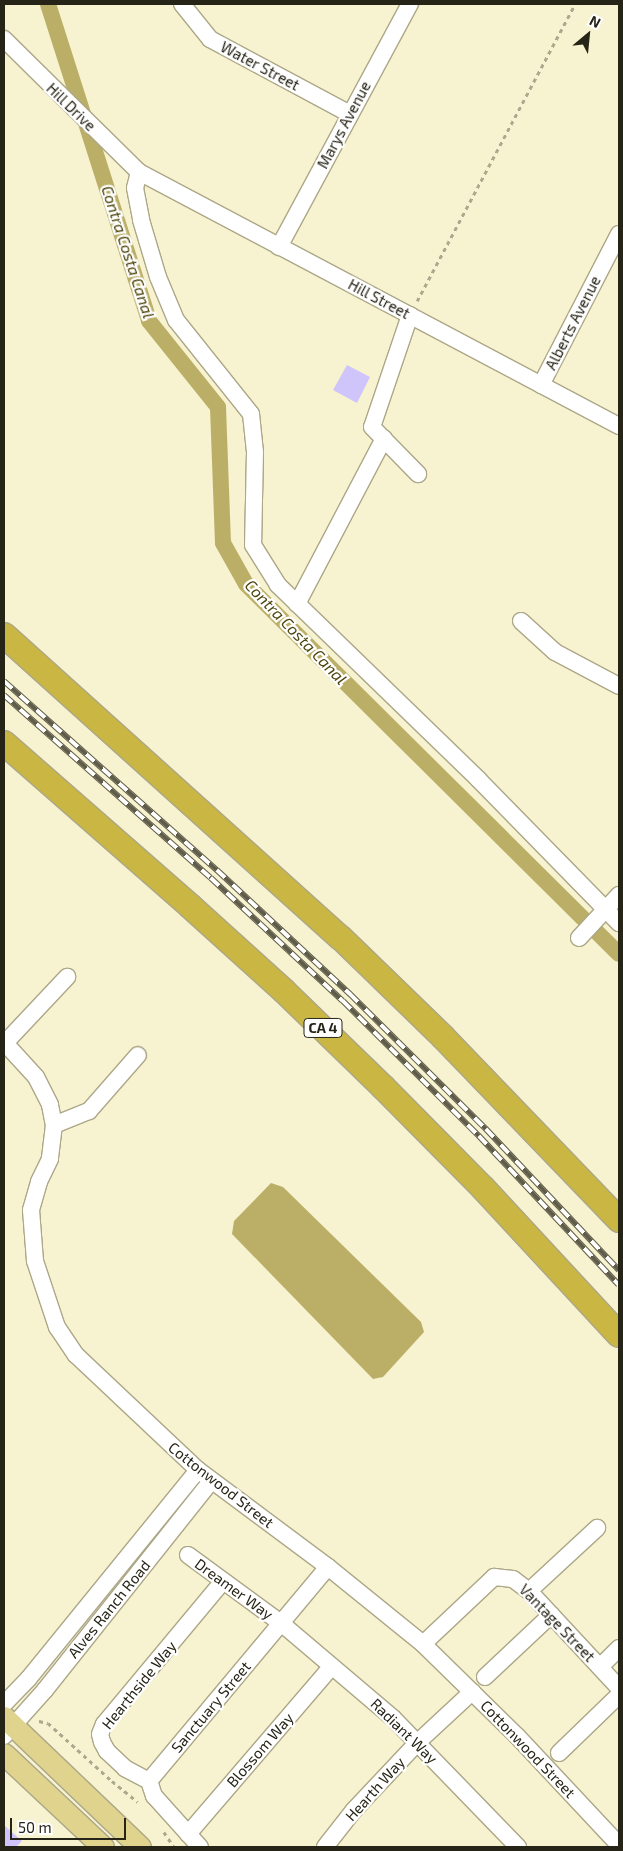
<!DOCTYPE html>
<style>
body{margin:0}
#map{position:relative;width:623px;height:1851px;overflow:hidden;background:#f7f2d0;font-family:"Exo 2",sans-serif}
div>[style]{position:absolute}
.water>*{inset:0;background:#bbaf67}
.canal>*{height:16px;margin:-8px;padding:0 8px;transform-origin:8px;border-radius:8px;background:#bbaf67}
.building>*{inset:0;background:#cfc5fa}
.path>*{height:2.5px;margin-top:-1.25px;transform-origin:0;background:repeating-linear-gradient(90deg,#aca88e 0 4px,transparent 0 8px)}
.roads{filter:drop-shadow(1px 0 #aca787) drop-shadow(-1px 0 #aca787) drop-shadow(0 1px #aca787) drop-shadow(0 -1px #aca787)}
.minor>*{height:16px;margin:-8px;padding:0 8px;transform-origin:8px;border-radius:8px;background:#fff}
.major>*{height:21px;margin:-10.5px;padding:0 10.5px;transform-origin:10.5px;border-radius:10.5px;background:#dfd38e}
.highway>*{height:24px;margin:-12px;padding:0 12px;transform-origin:12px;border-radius:12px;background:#cab643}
.rail>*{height:5.5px;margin-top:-2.75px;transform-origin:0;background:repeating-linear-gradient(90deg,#fff 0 11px,#5f5c49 0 22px);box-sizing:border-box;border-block:1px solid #5f5c49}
span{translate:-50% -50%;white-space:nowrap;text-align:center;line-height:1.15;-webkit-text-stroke:4.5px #fff;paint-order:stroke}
.shield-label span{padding:1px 4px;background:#fff;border:1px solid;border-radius:4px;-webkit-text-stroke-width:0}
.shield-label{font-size:14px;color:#262417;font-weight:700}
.street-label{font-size:15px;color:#262417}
.water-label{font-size:16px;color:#4e450c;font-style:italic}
.frame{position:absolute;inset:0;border:5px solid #262417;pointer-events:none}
.north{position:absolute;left:563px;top:10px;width:50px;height:50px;-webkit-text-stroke:4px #fff;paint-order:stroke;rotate:28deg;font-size:14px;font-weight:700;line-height:20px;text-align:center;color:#262417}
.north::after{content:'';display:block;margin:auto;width:18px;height:22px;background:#262417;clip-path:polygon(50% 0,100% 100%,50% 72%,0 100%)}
.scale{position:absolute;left:10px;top:1818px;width:116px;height:22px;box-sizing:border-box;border:2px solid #262417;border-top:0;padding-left:6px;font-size:15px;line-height:18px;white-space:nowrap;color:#262417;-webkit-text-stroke:4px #fff;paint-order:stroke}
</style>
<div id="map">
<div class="water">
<i style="clip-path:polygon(271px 1183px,283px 1187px,421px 1322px,424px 1332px,383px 1377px,373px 1379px,232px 1234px,234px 1221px)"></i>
</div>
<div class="canal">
<i style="left:48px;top:4px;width:333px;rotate:72.3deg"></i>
<i style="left:149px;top:321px;width:110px;rotate:51.3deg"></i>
<i style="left:218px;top:407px;width:136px;rotate:87.9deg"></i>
<i style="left:223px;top:543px;width:47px;rotate:60.7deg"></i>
<i style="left:246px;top:584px;width:525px;rotate:44.77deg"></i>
</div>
<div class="building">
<i style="clip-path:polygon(347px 365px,370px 377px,357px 403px,333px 390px)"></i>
<i style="clip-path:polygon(5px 1826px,22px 1841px,16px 1847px,4px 1847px)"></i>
</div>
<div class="path">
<i style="left:417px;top:301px;width:336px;rotate:-62deg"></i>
<i style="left:39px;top:1721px;width:9px;rotate:13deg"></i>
<i style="left:48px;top:1723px;width:86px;rotate:42.2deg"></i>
<i style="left:112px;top:1781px;width:33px;rotate:39deg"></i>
<i style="left:164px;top:1832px;width:18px;rotate:56deg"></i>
</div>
<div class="roads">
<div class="minor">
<i style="left:182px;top:4px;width:45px;rotate:51.3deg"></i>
<i style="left:210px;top:39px;width:159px;rotate:28.2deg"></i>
<i style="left:4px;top:39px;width:190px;rotate:44.6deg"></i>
<i style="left:139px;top:172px;width:543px;rotate:27.89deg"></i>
<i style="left:139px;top:172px;width:16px;rotate:104deg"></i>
<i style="left:135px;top:188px;width:33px;rotate:79deg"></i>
<i style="left:141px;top:220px;width:59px;rotate:73.4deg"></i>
<i style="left:158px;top:277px;width:47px;rotate:67.3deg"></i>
<i style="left:176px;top:320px;width:120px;rotate:51.4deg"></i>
<i style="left:251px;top:414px;width:38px;rotate:84deg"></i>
<i style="left:255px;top:452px;width:93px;rotate:91.2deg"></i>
<i style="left:253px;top:545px;width:47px;rotate:58deg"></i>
<i style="left:278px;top:585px;width:279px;rotate:44.1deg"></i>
<i style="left:478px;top:779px;width:202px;rotate:45.6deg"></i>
<i style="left:279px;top:247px;width:276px;rotate:-61.7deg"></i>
<i style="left:410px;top:315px;width:118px;rotate:108.7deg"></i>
<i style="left:372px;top:427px;width:66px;rotate:45.6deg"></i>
<i style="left:541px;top:385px;width:170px;rotate:-62.7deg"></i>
<i style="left:297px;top:604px;width:187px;rotate:-62.3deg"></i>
<i style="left:521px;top:621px;width:46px;rotate:42.4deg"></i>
<i style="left:555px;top:652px;width:72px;rotate:28deg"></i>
<i style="left:579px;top:938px;width:59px;rotate:-47.1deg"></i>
<i style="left:4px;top:1042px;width:47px;rotate:47.6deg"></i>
<i style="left:36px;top:1077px;width:31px;rotate:63deg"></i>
<i style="left:50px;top:1105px;width:20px;rotate:79deg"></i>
<i style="left:54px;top:1125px;width:34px;rotate:97deg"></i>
<i style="left:50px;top:1159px;width:25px;rotate:116deg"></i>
<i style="left:39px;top:1182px;width:29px;rotate:106deg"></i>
<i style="left:31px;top:1210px;width:51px;rotate:85.5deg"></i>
<i style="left:35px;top:1261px;width:70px;rotate:71.6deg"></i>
<i style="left:57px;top:1327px;width:34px;rotate:56deg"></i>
<i style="left:76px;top:1355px;width:168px;rotate:43.3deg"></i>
<i style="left:198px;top:1470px;width:162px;rotate:36.7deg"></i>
<i style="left:328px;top:1567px;width:122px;rotate:39deg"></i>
<i style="left:423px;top:1644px;width:132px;rotate:44.4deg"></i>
<i style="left:517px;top:1736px;width:149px;rotate:46.9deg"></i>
<i style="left:5px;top:1043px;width:91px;rotate:-46.8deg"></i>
<i style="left:54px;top:1125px;width:38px;rotate:-22deg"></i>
<i style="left:89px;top:1111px;width:74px;rotate:-48.8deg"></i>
<i style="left:188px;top:1555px;width:115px;rotate:36.2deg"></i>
<i style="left:281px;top:1623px;width:147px;rotate:40.3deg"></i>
<i style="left:393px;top:1718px;width:180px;rotate:45.9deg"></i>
<i style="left:529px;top:1591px;width:93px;rotate:-42.8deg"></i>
<i style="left:423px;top:1644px;width:98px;rotate:-43.3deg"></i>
<i style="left:494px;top:1577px;width:19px;rotate:6deg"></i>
<i style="left:513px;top:1579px;width:20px;rotate:37deg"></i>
<i style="left:529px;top:1591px;width:132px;rotate:47.1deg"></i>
<i style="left:600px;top:1667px;width:27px;rotate:-45deg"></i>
<i style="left:485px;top:1677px;width:91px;rotate:-43.2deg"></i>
<i style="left:4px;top:1704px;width:36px;rotate:-46deg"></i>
<i style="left:29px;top:1678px;width:268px;rotate:-50.9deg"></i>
<i style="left:4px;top:1736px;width:62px;rotate:-48.3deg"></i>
<i style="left:45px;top:1690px;width:267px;rotate:-51.5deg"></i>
<i style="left:559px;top:1753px;width:83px;rotate:-44deg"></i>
<i style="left:149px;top:1781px;width:27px;rotate:-152deg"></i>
<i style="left:125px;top:1768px;width:25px;rotate:-137deg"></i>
<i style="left:107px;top:1751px;width:10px;rotate:-119deg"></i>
<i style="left:102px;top:1742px;width:8px;rotate:-104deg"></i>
<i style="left:100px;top:1734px;width:11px;rotate:-68deg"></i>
<i style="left:104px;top:1724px;width:186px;rotate:-50.2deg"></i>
<i style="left:188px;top:1834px;width:221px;rotate:-49.4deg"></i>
<i style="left:200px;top:1847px;width:69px;rotate:-132deg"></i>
<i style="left:154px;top:1796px;width:16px;rotate:-108deg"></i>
<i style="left:149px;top:1781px;width:279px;rotate:-50.1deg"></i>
<i style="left:325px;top:1847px;width:47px;rotate:-51.9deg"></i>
<i style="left:354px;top:1810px;width:93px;rotate:-46.7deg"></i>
<i style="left:418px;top:1742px;width:74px;rotate:-42.8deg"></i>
</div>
<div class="major">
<i style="left:4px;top:1717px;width:188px;rotate:43.7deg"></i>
<i style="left:4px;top:1754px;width:136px;rotate:43.2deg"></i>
</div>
<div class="highway">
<i style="left:4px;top:635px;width:453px;rotate:42deg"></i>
<i style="left:341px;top:938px;width:142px;rotate:44.1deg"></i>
<i style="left:443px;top:1037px;width:254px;rotate:46.1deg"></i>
<i style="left:4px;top:743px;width:247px;rotate:41.2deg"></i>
<i style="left:190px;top:906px;width:127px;rotate:42.1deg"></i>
<i style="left:284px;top:991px;width:138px;rotate:44.1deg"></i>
<i style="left:383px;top:1087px;width:142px;rotate:45.3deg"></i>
<i style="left:483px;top:1188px;width:200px;rotate:47.2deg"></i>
</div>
</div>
<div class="rail">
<i style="left:4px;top:681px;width:285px;rotate:41.6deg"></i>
<i style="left:217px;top:870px;width:182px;rotate:43deg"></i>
<i style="left:350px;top:994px;width:192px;rotate:44.8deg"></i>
<i style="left:486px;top:1129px;width:194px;rotate:46.7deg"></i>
<i style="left:4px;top:695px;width:276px;rotate:41.5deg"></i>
<i style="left:211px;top:878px;width:180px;rotate:43deg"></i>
<i style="left:343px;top:1001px;width:192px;rotate:44.8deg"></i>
<i style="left:479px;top:1136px;width:204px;rotate:46.8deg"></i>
</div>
<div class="shield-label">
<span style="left:323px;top:1028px">CA 4</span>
</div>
<div class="street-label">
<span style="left:260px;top:66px;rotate:28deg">Water Street</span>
<span style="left:71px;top:107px;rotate:44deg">Hill Drive</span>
<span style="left:344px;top:125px;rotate:-62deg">Marys Avenue</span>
<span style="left:379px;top:299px;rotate:28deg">Hill Street</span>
<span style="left:573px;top:323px;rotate:-63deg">Alberts Avenue</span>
<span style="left:221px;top:1485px;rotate:38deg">Cottonwood Street</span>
<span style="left:234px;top:1589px;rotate:36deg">Dreamer Way</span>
<span style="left:109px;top:1609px;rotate:-51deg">Alves Ranch Road</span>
<span style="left:557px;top:1623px;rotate:46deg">Vantage Street</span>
<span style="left:139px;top:1685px;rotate:-51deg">Hearthside Way</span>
<span style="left:211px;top:1707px;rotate:-50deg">Sanctuary Street</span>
<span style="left:404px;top:1731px;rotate:44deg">Radiant Way</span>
<span style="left:528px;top:1749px;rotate:46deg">Cottonwood Street</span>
<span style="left:260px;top:1750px;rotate:-49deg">Blossom Way</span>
<span style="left:375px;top:1789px;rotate:-48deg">Hearth Way</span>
</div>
<div class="water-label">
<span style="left:128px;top:252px;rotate:72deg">Contra Costa Canal</span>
<span style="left:296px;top:632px;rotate:46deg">Contra Costa Canal</span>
</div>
<div class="frame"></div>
<div class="north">N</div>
<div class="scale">50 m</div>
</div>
